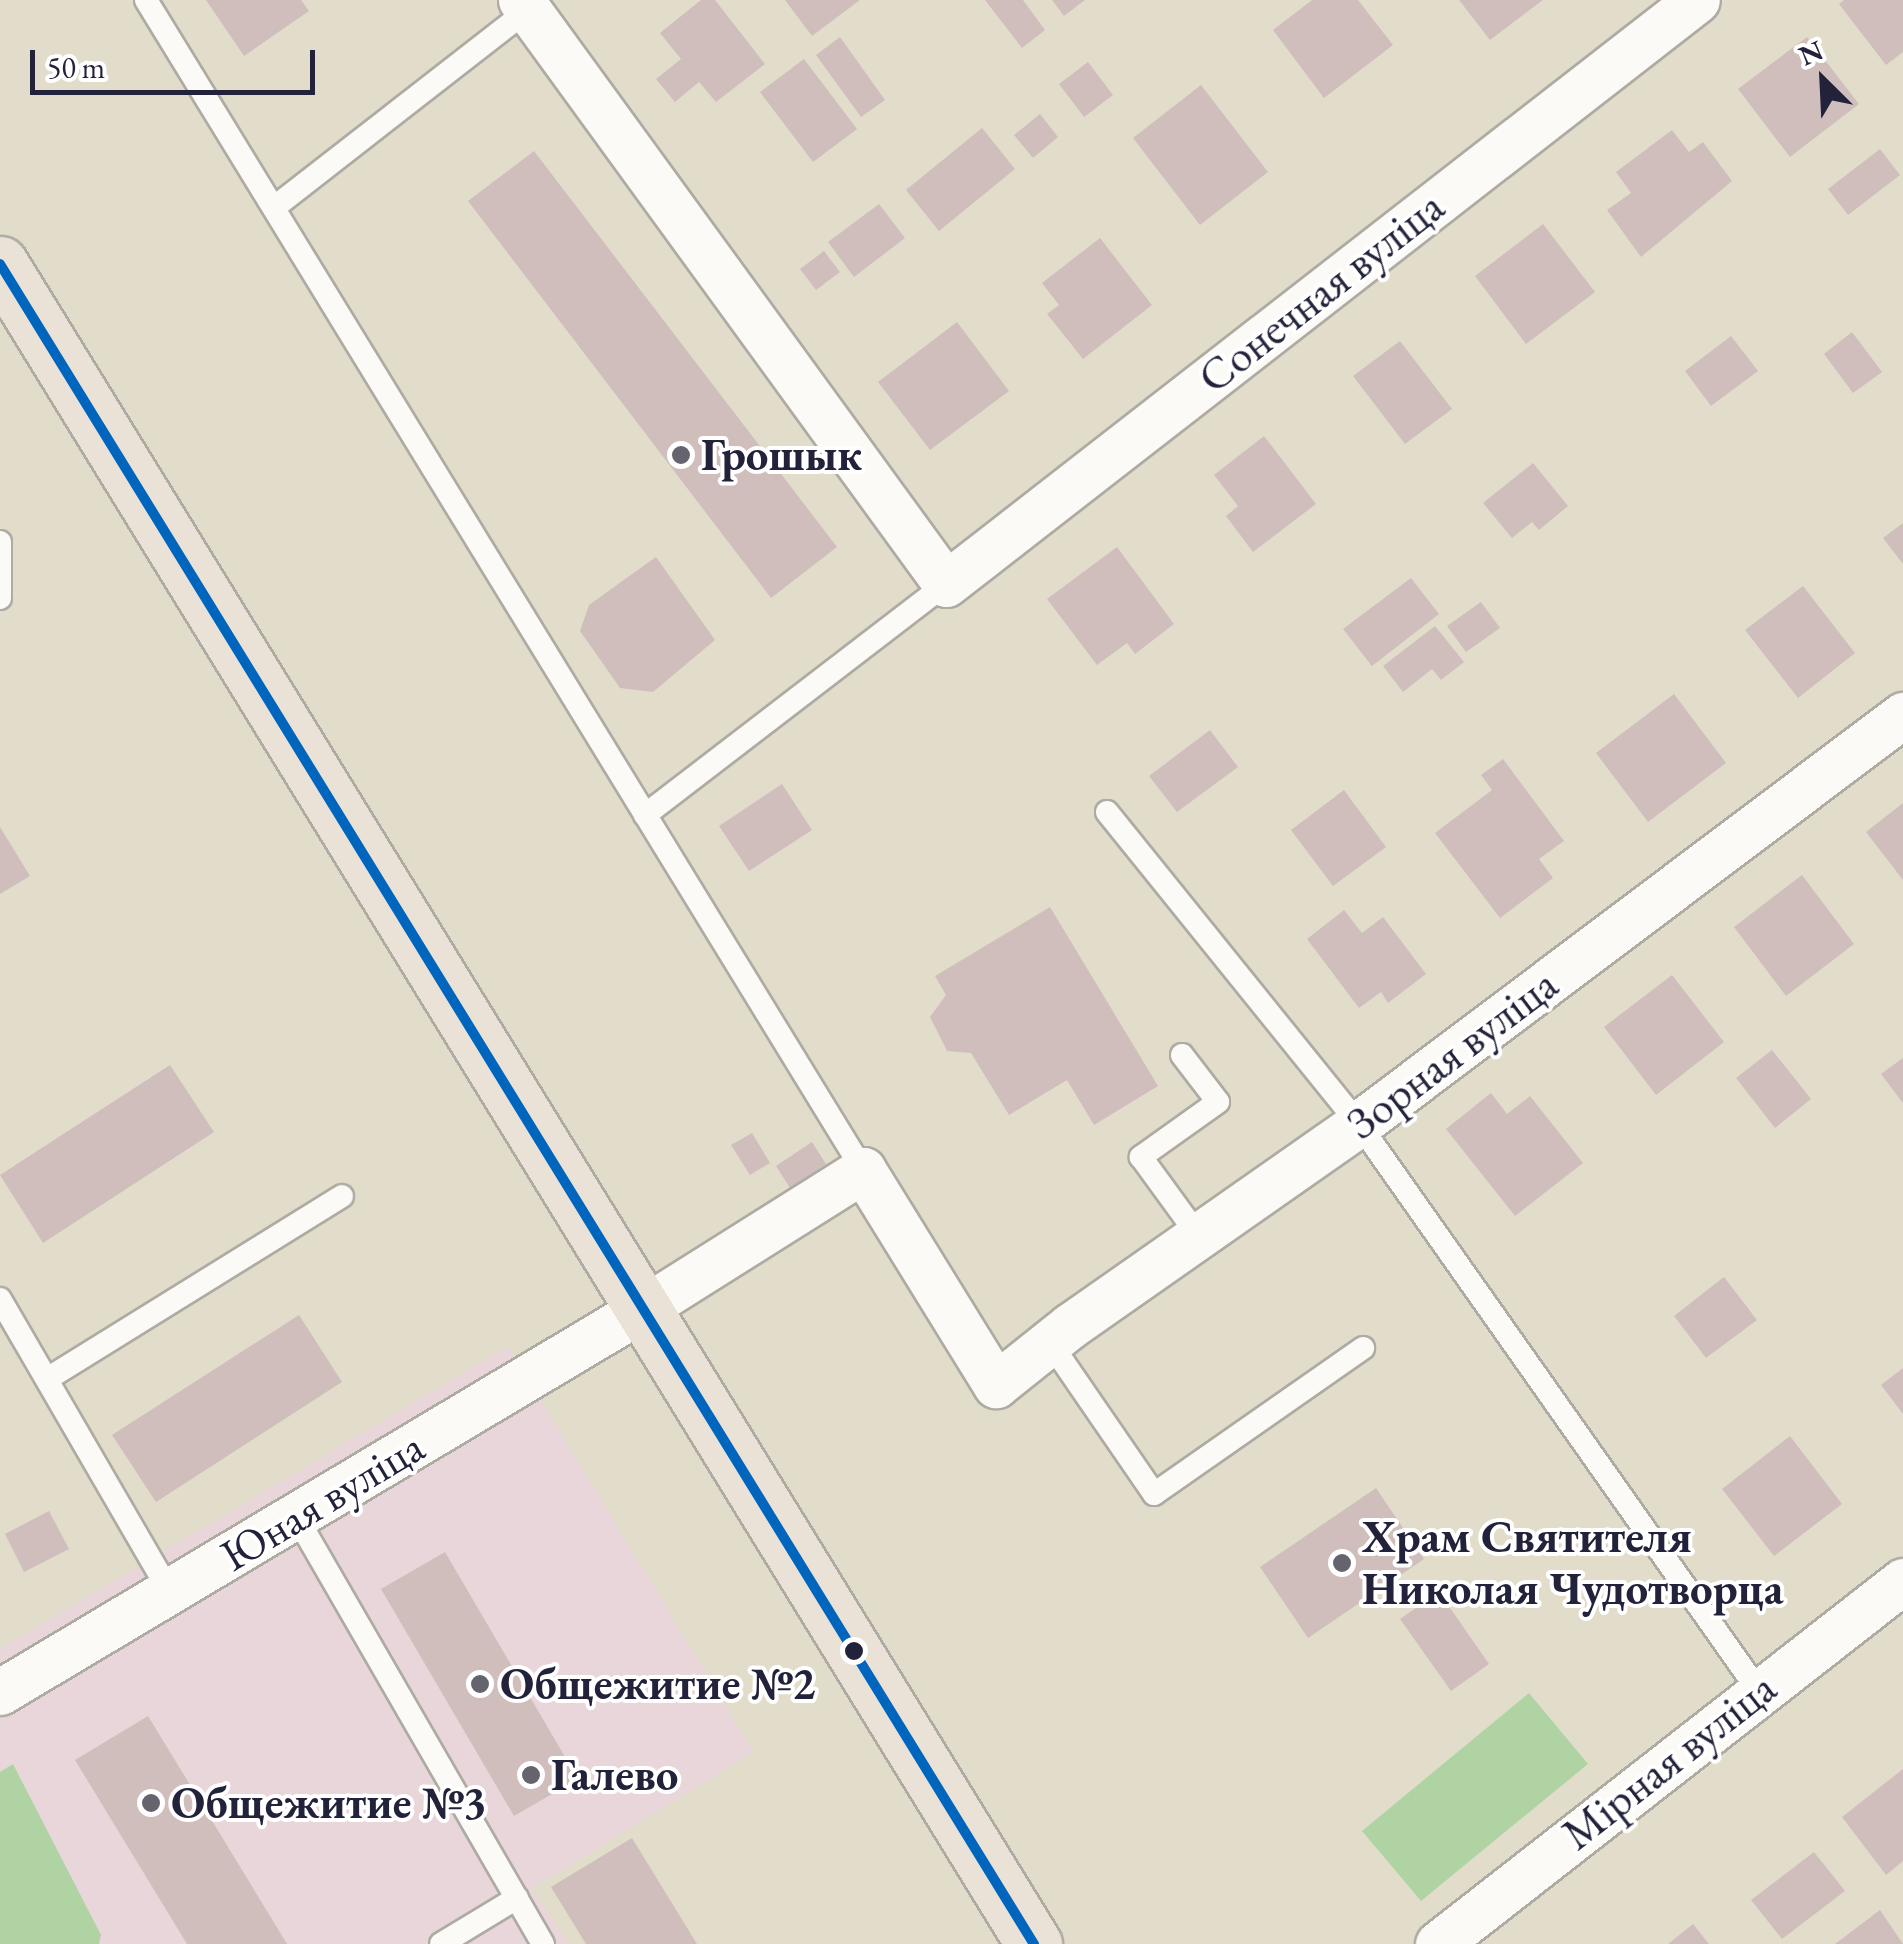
<!DOCTYPE html>
<meta charset="utf-8">
<style>
body{margin:0}
#map{position:relative;width:1903px;height:1944px;overflow:hidden;background:#e2ddcb;font-family:"EB Garamond",serif}
div>[style]{position:absolute}
.built>*{inset:0;background:#e9d6da}
.green>*{inset:0;background:#afd3a3}
.building>*{inset:0;background:#cfbebc}
.roads{filter:drop-shadow(2px 0 #aeaba2) drop-shadow(-2px 0 #aeaba2) drop-shadow(0 2px #aeaba2) drop-shadow(0 -2px #aeaba2)}
.service>*{height:22px;margin:-11px;padding:0 11px;transform-origin:11px;border-radius:11px;background:#fbfaf7}
.minor>*{height:45px;margin:-22.5px;padding:0 22.5px;transform-origin:22.5px;border-radius:22.5px;background:#fbfaf7}
.primary>*{height:55px;margin:-27.5px;padding:0 27.5px;transform-origin:27.5px;border-radius:27.5px;background:#eae2d7}
.bus-1>*{height:10px;margin:-5px;padding:0 5px;transform-origin:5px;border-radius:5px;background:#0065bd}
.dots>*{width:28px;height:28px;translate:-50% -50%;box-sizing:border-box;border:5px solid #fff;border-radius:50%}
span{translate:-50% -50%;white-space:nowrap;text-align:center;line-height:1.15;-webkit-text-stroke:8px #fff;paint-order:stroke}
.street-label{font-size:45px;color:#22223b}
.poi-label{font-size:45px;color:#22223b;font-weight:700}
.left{translate:0 -50%;text-align:left}
.north{position:absolute;left:1773px;top:30px;width:100px;height:100px;-webkit-text-stroke:8px #fff;paint-order:stroke;rotate:336deg;font-size:28px;font-weight:700;line-height:40px;text-align:center;color:#22223b}
.north::after{content:'';display:block;margin:auto;width:35px;height:45px;background:#22223b;clip-path:polygon(50% 0,100% 100%,50% 72%,0 100%)}
.scale{position:absolute;left:30px;top:50px;width:285px;height:45px;box-sizing:border-box;border:5px solid #22223b;border-top:0;padding-left:12px;font-size:30px;line-height:35px;white-space:nowrap;color:#22223b;-webkit-text-stroke:8px #fff;paint-order:stroke}
</style>
<div id="map">
<div class="built">
<i style="clip-path:polygon(508px 1346px,754px 1752px,531px 1889px,570px 1944px,0 1944px,0 1649px)"></i>
</div>
<div class="green">
<i style="clip-path:polygon(1529px 1693px,1588px 1764px,1421px 1901px,1362px 1831px)"></i>
<i style="clip-path:polygon(13px 1764px,101px 1935px,99px 1944px,0 1944px,0 1772px)"></i>
</div>
<div class="building">
<i style="clip-path:polygon(206px 0,301px 0,309px 11px,244px 56px)"></i>
<i style="clip-path:polygon(701px 0,715px 0,765px 64px,716px 102px,699px 82px,675px 102px,656px 79px,681px 59px,660px 33px)"></i>
<i style="clip-path:polygon(785px 0,860px 0,812px 36px)"></i>
<i style="clip-path:polygon(985px 0,1023px 0,1045px 30px,1022px 48px)"></i>
<i style="clip-path:polygon(1052px 0,1085px 0,1064px 16px)"></i>
<i style="clip-path:polygon(1312px 0,1358px 0,1393px 45px,1324px 98px,1273px 30px)"></i>
<i style="clip-path:polygon(1459px 0,1543px 0,1490px 40px)"></i>
<i style="clip-path:polygon(1844px 0,1903px 0,1903px 52px,1886px 65px,1839px 4px)"></i>
<i style="clip-path:polygon(840px 37px,885px 100px,861px 117px,816px 55px)"></i>
<i style="clip-path:polygon(1807px 37px,1859px 104px,1790px 157px,1738px 89px)"></i>
<i style="clip-path:polygon(804px 59px,857px 129px,813px 162px,760px 92px)"></i>
<i style="clip-path:polygon(1088px 62px,1113px 95px,1084px 117px,1059px 84px)"></i>
<i style="clip-path:polygon(1201px 85px,1268px 172px,1200px 225px,1133px 138px)"></i>
<i style="clip-path:polygon(1040px 114px,1058px 137px,1033px 158px,1014px 135px)"></i>
<i style="clip-path:polygon(982px 128px,1015px 169px,939px 231px,906px 190px)"></i>
<i style="clip-path:polygon(1672px 130px,1689px 152px,1703px 142px,1732px 181px,1641px 257px,1607px 210px,1631px 193px,1616px 172px)"></i>
<i style="clip-path:polygon(1880px 149px,1900px 175px,1848px 215px,1828px 189px)"></i>
<i style="clip-path:polygon(534px 151px,837px 547px,771px 598px,468px 201px)"></i>
<i style="clip-path:polygon(879px 204px,905px 238px,854px 277px,828px 242px)"></i>
<i style="clip-path:polygon(1543px 224px,1595px 292px,1526px 344px,1475px 276px)"></i>
<i style="clip-path:polygon(1100px 238px,1152px 305px,1083px 359px,1047px 314px,1059px 305px,1042px 283px)"></i>
<i style="clip-path:polygon(824px 251px,840px 272px,816px 290px,800px 269px)"></i>
<i style="clip-path:polygon(957px 322px,1009px 391px,930px 450px,878px 382px)"></i>
<i style="clip-path:polygon(1852px 332px,1882px 372px,1853px 393px,1824px 354px)"></i>
<i style="clip-path:polygon(1731px 336px,1758px 371px,1711px 406px,1685px 371px)"></i>
<i style="clip-path:polygon(1400px 341px,1452px 409px,1405px 444px,1353px 376px)"></i>
<i style="clip-path:polygon(1264px 436px,1316px 504px,1253px 552px,1226px 516px,1238px 506px,1214px 475px)"></i>
<i style="clip-path:polygon(1533px 463px,1568px 506px,1539px 530px,1532px 522px,1512px 538px,1483px 503px)"></i>
<i style="clip-path:polygon(1903px 523px,1903px 564px,1883px 538px)"></i>
<i style="clip-path:polygon(1117px 547px,1174px 624px,1135px 654px,1127px 643px,1097px 665px,1047px 599px)"></i>
<i style="clip-path:polygon(656px 557px,715px 640px,653px 692px,620px 688px,580px 631px,589px 605px)"></i>
<i style="clip-path:polygon(1411px 578px,1439px 614px,1372px 666px,1343px 629px)"></i>
<i style="clip-path:polygon(1803px 586px,1855px 653px,1798px 698px,1745px 630px)"></i>
<i style="clip-path:polygon(1481px 602px,1500px 628px,1466px 652px,1447px 626px)"></i>
<i style="clip-path:polygon(1435px 626px,1464px 662px,1441px 680px,1432px 669px,1403px 692px,1383px 666px)"></i>
<i style="clip-path:polygon(1674px 694px,1726px 763px,1648px 822px,1596px 753px)"></i>
<i style="clip-path:polygon(1210px 730px,1238px 767px,1177px 812px,1149px 776px)"></i>
<i style="clip-path:polygon(1503px 759px,1564px 841px,1539px 859px,1553px 878px,1500px 918px,1435px 833px,1492px 790px,1481px 775px)"></i>
<i style="clip-path:polygon(782px 784px,812px 830px,749px 871px,719px 826px)"></i>
<i style="clip-path:polygon(1344px 790px,1386px 847px,1333px 886px,1291px 830px)"></i>
<i style="clip-path:polygon(1903px 803px,1903px 880px,1866px 832px)"></i>
<i style="clip-path:polygon(0 827px,30px 876px,0 894px)"></i>
<i style="clip-path:polygon(1802px 875px,1854px 944px,1786px 996px,1734px 927px)"></i>
<i style="clip-path:polygon(1050px 907px,1158px 1086px,1094px 1125px,1067px 1080px,1009px 1115px,971px 1053px,947px 1051px,930px 1017px,946px 995px,935px 976px)"></i>
<i style="clip-path:polygon(1344px 910px,1362px 933px,1383px 917px,1426px 974px,1388px 1003px,1381px 992px,1359px 1008px,1307px 939px)"></i>
<i style="clip-path:polygon(1672px 975px,1724px 1042px,1656px 1095px,1604px 1027px)"></i>
<i style="clip-path:polygon(1772px 1050px,1811px 1099px,1775px 1128px,1736px 1078px)"></i>
<i style="clip-path:polygon(1903px 1058px,1903px 1103px,1881px 1074px)"></i>
<i style="clip-path:polygon(170px 1065px,214px 1132px,43px 1243px,0 1175px)"></i>
<i style="clip-path:polygon(1491px 1093px,1507px 1114px,1530px 1096px,1583px 1163px,1515px 1216px,1446px 1129px)"></i>
<i style="clip-path:polygon(752px 1133px,770px 1163px,750px 1175px,731px 1145px)"></i>
<i style="clip-path:polygon(812px 1142px,826px 1164px,790px 1188px,776px 1166px)"></i>
<i style="clip-path:polygon(1724px 1277px,1757px 1320px,1706px 1358px,1674px 1316px)"></i>
<i style="clip-path:polygon(299px 1315px,342px 1382px,156px 1502px,112px 1435px)"></i>
<i style="clip-path:polygon(1903px 1368px,1903px 1414px,1881px 1385px)"></i>
<i style="clip-path:polygon(1790px 1436px,1842px 1504px,1774px 1556px,1722px 1489px)"></i>
<i style="clip-path:polygon(1376px 1488px,1424px 1559px,1308px 1638px,1260px 1567px)"></i>
<i style="clip-path:polygon(49px 1511px,69px 1549px,24px 1572px,5px 1534px)"></i>
<i style="clip-path:polygon(445px 1552px,578px 1779px,514px 1816px,381px 1589px)"></i>
<i style="clip-path:polygon(1439px 1592px,1489px 1664px,1451px 1691px,1400px 1619px)"></i>
<i style="clip-path:polygon(148px 1716px,228px 1847px,287px 1944px,187px 1944px,75px 1760px)"></i>
<i style="clip-path:polygon(1903px 1769px,1903px 1861px,1886px 1875px,1842px 1817px)"></i>
<i style="clip-path:polygon(632px 1838px,697px 1944px,586px 1944px,551px 1887px)"></i>
<i style="clip-path:polygon(1814px 1852px,1845px 1891px,1782px 1939px,1751px 1900px)"></i>
<i style="clip-path:polygon(1880px 1910px,1903px 1944px,1835px 1944px)"></i>
<i style="clip-path:polygon(1693px 1924px,1709px 1944px,1668px 1944px)"></i>
</div>
<div class="roads">
<div class="service">
<i style="left:146px;top:0;width:1372px;rotate:58.5deg"></i>
<i style="left:276px;top:206px;width:316px;rotate:-37.9deg"></i>
<i style="left:0;top:542px;width:56px;rotate:90deg"></i>
<i style="left:1107px;top:812px;width:401px;rotate:51.1deg"></i>
<i style="left:1359px;top:1124px;width:693px;rotate:54.82deg"></i>
<i style="left:645px;top:815px;width:379px;rotate:-37.5deg"></i>
<i style="left:1182px;top:1055px;width:59px;rotate:52.5deg"></i>
<i style="left:1218px;top:1102px;width:95px;rotate:144.5deg"></i>
<i style="left:1141px;top:1157px;width:100px;rotate:53.9deg"></i>
<i style="left:0;top:1299px;width:337px;rotate:59.9deg"></i>
<i style="left:1051px;top:1344px;width:182px;rotate:55.5deg"></i>
<i style="left:1154px;top:1494px;width:255px;rotate:-34.9deg"></i>
<i style="left:47px;top:1379px;width:347px;rotate:-31.8deg"></i>
<i style="left:297px;top:1518px;width:492px;rotate:60deg"></i>
<i style="left:441px;top:1944px;width:89px;rotate:-31.2deg"></i>
</div>
<div class="minor">
<i style="left:521px;top:0;width:722px;rotate:53.96deg"></i>
<i style="left:946px;top:584px;width:951px;rotate:-37.87deg"></i>
<i style="left:0;top:1692px;width:750px;rotate:-30.81deg"></i>
<i style="left:644px;top:1308px;width:259px;rotate:-32.2deg"></i>
<i style="left:863px;top:1170px;width:253px;rotate:58.3deg"></i>
<i style="left:996px;top:1385px;width:95px;rotate:-38.6deg"></i>
<i style="left:1070px;top:1326px;width:353px;rotate:-35deg"></i>
<i style="left:1359px;top:1124px;width:681px;rotate:-36.94deg"></i>
<i style="left:1438px;top:1944px;width:590px;rotate:-37.98deg"></i>
</div>
<div class="primary">
<i style="left:0;top:264px;width:1973px;rotate:58.39deg"></i>
</div>
</div>
<div class="bus-1">
<i style="left:0;top:264px;width:1973px;rotate:58.39deg"></i>
</div>
<div class="dots">
<i style="left:681px;top:455px;background:#65636d"></i>
<i style="left:1342px;top:1563px;background:#65636d"></i>
<i style="left:854px;top:1651px;background:#22223b"></i>
<i style="left:480px;top:1684px;background:#65636d"></i>
<i style="left:531px;top:1775px;background:#65636d"></i>
<i style="left:151px;top:1803px;background:#65636d"></i>
</div>
<div class="street-label">
<span style="left:1321px;top:292px;rotate:-38deg">Сонечная вуліца</span>
<span style="left:1452px;top:1054px;rotate:-37deg">Зорная вуліца</span>
<span style="left:322px;top:1501px;rotate:-31deg">Юная вуліца</span>
<span style="left:1669px;top:1761px;rotate:-38deg">Мірная вуліца</span>
</div>
<div class="poi-label">
<span class="left" style="left:701px;top:455px">Грошык</span>
<span class="left" style="left:1362px;top:1563px">Храм Святителя<br>Николая Чудотворца</span>
<span class="left" style="left:500px;top:1684px">Общежитие №2</span>
<span class="left" style="left:551px;top:1775px">Галево</span>
<span class="left" style="left:171px;top:1803px">Общежитие №3</span>
</div>
<div class="north">N</div>
<div class="scale">50 m</div>
</div>
